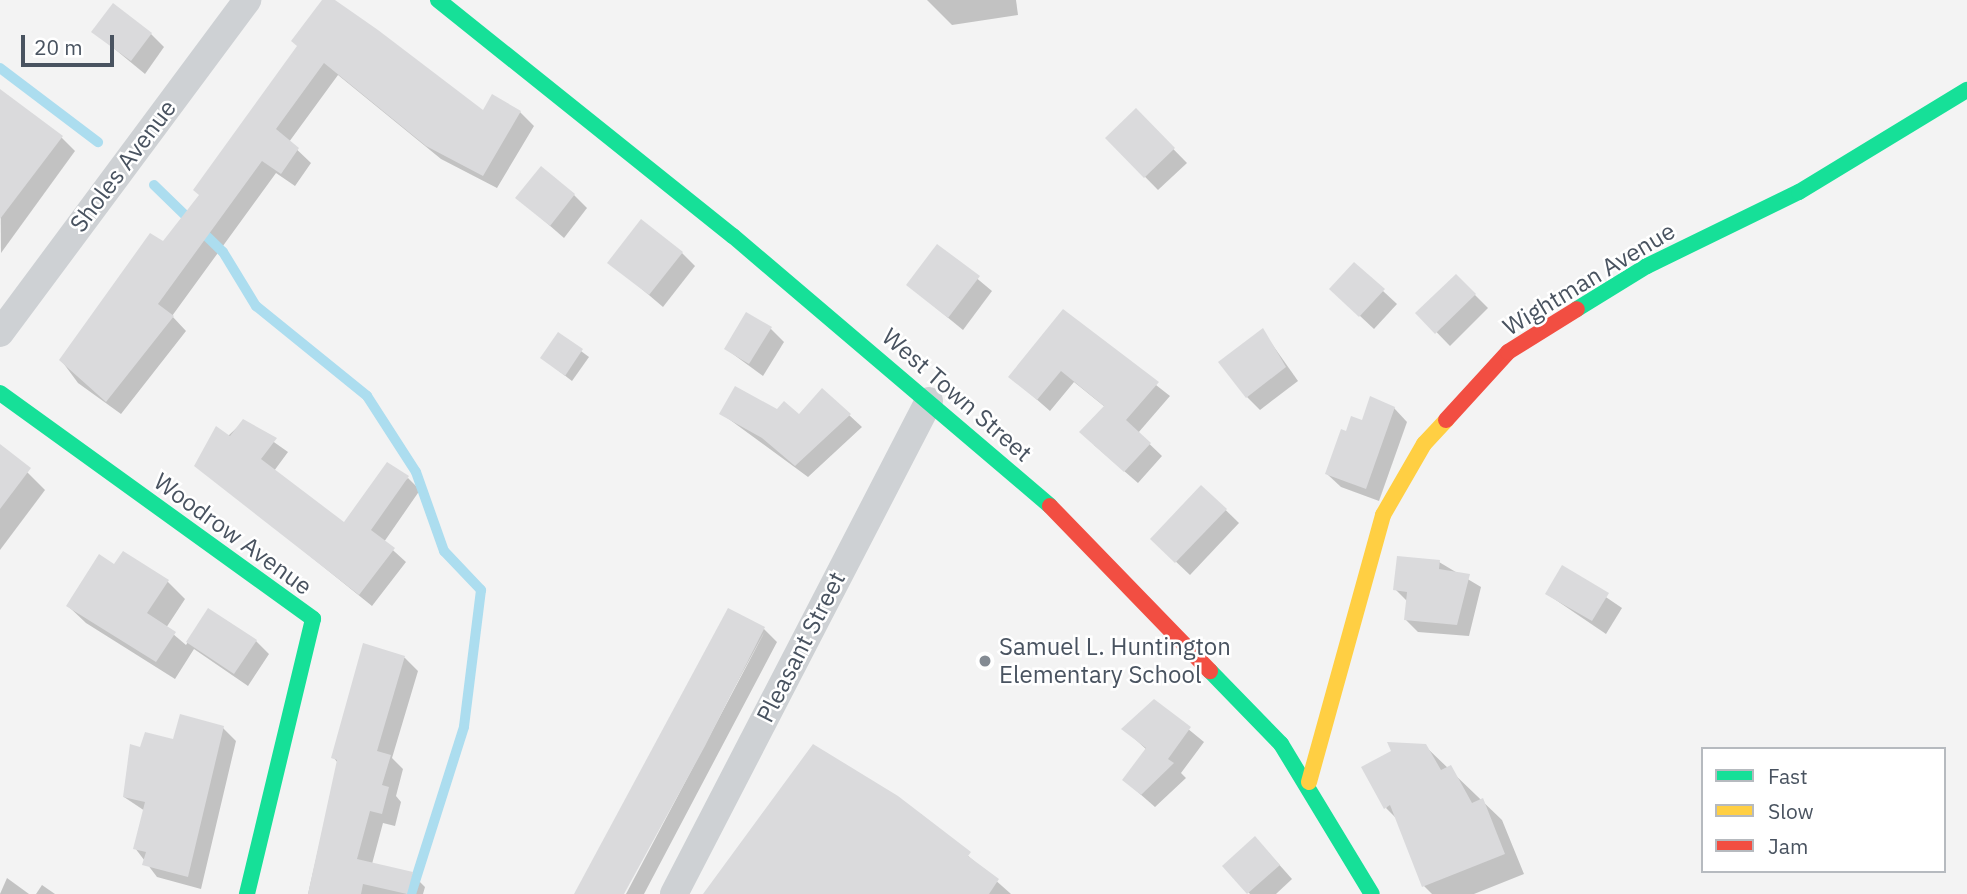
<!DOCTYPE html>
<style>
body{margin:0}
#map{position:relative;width:1967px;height:894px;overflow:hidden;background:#f3f3f3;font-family:"IBM Plex Sans",sans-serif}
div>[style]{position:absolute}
.shadow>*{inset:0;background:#0003}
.stream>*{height:10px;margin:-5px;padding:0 5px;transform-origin:5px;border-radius:5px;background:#acddef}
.building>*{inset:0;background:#dadadc}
.street>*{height:28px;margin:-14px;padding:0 14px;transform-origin:14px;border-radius:14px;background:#ced1d4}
.fast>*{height:16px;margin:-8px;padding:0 8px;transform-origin:8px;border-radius:8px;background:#16e098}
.slow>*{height:16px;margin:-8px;padding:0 8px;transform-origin:8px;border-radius:8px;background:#ffcf43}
.jam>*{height:16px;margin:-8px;padding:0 8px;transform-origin:8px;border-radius:8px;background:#f24e42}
.dots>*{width:19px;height:19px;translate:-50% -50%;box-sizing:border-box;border:4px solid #fff;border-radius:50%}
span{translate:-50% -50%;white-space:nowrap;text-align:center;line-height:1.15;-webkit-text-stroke:5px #fff;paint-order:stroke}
.street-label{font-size:24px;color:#495360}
.poi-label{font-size:24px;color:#495360}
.left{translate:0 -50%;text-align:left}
.legend{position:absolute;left:1701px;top:747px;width:245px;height:126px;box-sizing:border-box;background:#fff;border:2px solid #b6babf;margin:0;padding:9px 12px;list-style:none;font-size:21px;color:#495360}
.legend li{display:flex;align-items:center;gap:14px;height:35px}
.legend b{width:35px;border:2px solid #b6babf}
.scale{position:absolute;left:21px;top:35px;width:93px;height:32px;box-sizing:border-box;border:4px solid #495360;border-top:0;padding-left:9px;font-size:21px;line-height:24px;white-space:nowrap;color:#495360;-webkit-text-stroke:5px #fff;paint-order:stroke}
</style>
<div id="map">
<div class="shadow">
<i style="clip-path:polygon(329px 0,483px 113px,520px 112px,534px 126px,497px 188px,441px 159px,338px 75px,289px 142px,311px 163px,295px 186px,276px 173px,172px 316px,186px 331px,121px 414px,78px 383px,61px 360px,150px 236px,163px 244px,201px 195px)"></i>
<i style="clip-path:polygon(927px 0,1016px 0,1018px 15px,952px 25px)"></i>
<i style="clip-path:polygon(94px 32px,151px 34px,164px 47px,145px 74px)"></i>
<i style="clip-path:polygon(1136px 111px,1187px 163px,1158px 190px,1107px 138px)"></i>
<i style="clip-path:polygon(0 124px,61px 137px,75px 151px,1px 253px)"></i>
<i style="clip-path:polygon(574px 195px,587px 208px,564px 238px,518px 198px)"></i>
<i style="clip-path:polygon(938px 246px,992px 291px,963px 330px,908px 285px)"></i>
<i style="clip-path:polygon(682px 253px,695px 266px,663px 307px,610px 262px)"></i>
<i style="clip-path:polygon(1456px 276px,1488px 308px,1450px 346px,1418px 313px)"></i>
<i style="clip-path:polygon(1383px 291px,1397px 304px,1374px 329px,1345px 302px)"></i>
<i style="clip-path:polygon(1063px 312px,1170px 396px,1138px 433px,1162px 456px,1138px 483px,1094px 445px,1105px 407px,1074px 382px,1050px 411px,1011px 377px)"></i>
<i style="clip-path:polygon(770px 328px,784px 342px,763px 376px,726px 349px)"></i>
<i style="clip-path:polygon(1262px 330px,1298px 381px,1260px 410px,1247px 397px)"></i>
<i style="clip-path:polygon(558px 334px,589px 357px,572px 381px,542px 358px)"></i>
<i style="clip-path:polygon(822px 390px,862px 427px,808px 477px,722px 414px,799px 416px)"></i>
<i style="clip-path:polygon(1394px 408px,1407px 422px,1379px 501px,1341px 487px,1327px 474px,1363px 422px)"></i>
<i style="clip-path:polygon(244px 421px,288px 452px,274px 471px,345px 525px,408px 478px,420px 490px,384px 542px,406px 562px,372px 606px,197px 465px)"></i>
<i style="clip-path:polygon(4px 449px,45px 490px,0 550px,0 455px)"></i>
<i style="clip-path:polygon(1202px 487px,1239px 523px,1190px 575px,1152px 539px)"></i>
<i style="clip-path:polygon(1439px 562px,1481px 587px,1469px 636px,1418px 632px,1406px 620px,1408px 602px,1395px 589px)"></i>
<i style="clip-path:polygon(115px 566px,167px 581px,185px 599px,166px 628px,186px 645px,208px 610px,256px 641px,269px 654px,248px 686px,194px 649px,175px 679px,86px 623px,68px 606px)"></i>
<i style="clip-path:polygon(1563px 568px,1622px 608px,1606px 634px,1547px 594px)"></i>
<i style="clip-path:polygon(729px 610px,764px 629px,777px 642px,644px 894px,626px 894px,765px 631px,622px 894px,576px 894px)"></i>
<i style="clip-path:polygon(364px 645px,405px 658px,418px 671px,392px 758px,403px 769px,396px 796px,401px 802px,395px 826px,383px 823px,372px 864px,412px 874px,425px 887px,423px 894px,308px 894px,338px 763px,333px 757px)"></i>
<i style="clip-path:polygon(1154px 701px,1204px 742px,1181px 773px,1186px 778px,1155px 807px,1124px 780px,1147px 750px,1124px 729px)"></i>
<i style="clip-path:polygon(223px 728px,236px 741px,201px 889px,157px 877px,135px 848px,145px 811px,124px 797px,142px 749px)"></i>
<i style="clip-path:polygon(1425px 746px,1502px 820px,1524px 874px,1474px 894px,1432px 894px,1424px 886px,1398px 820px,1386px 808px)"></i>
<i style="clip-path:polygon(921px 814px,1011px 894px,719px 894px)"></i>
<i style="clip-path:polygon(1268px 852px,1292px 879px,1276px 894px,1250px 894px,1225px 866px)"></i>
<i style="clip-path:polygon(7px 878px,29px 894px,0 894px)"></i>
<i style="clip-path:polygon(42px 885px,55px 894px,36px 894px)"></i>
</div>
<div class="stream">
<i style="left:0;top:68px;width:123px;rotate:37.1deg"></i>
<i style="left:154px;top:185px;width:96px;rotate:44.2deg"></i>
<i style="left:223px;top:252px;width:63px;rotate:58.6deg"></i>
<i style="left:256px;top:306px;width:143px;rotate:39deg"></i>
<i style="left:367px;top:396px;width:90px;rotate:57.2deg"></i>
<i style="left:416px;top:472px;width:84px;rotate:70.5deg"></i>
<i style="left:444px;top:551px;width:54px;rotate:46.5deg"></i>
<i style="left:481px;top:590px;width:138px;rotate:97.1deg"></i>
<i style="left:464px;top:727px;width:175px;rotate:107.6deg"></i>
</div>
<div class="building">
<i style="clip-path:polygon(322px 0,335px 0,378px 30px,483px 110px,492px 94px,521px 111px,483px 176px,426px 146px,324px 63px,276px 129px,299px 148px,281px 174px,262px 161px,158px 304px,174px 316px,106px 402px,59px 360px,150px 233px,163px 241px,199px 195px,193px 190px,297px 46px,291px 41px)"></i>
<i style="clip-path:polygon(113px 3px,152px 33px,131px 61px,91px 32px)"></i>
<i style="clip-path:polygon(0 89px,63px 136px,0 219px)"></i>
<i style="clip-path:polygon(1136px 108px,1175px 148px,1144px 178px,1105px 138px)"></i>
<i style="clip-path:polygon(541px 166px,575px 194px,550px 226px,515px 198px)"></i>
<i style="clip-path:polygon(641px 219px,683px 252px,649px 295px,607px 263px)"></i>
<i style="clip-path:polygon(937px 244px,980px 276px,948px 318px,906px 285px)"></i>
<i style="clip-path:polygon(1354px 262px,1385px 289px,1359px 317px,1329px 289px)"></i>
<i style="clip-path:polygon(1456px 274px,1476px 294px,1435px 334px,1415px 313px)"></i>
<i style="clip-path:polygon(1063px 309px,1159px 382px,1126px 420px,1151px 443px,1124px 472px,1079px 432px,1104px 406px,1061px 371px,1037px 400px,1008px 377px)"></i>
<i style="clip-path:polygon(746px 312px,772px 327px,749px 364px,724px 349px)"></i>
<i style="clip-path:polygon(1263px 328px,1286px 367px,1246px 398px,1218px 362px)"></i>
<i style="clip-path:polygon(558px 332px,583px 349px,565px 376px,540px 358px)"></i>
<i style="clip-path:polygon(735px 386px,777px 409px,784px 401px,799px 414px,822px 388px,851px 414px,795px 466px,762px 438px,719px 414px)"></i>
<i style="clip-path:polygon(1370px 396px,1395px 407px,1366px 489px,1325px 474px,1341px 429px,1346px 431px,1351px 416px,1362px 420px)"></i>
<i style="clip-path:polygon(243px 419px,277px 438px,261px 459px,344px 522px,387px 462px,409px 476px,371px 530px,395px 548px,359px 595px,194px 466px,216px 426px,230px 436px)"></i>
<i style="clip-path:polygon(0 444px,31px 468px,0 509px)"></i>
<i style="clip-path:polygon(1201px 485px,1227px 509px,1175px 563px,1150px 539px)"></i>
<i style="clip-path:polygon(123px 551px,169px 580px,147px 613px,176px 632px,156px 662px,66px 606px,99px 554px,114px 564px)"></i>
<i style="clip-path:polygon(1397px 556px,1440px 560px,1439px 569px,1470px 574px,1457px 625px,1404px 620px,1407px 592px,1393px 590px)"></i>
<i style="clip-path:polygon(1562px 565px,1609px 593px,1592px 621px,1545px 594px)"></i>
<i style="clip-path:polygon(208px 608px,257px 640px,234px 674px,186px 642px)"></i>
<i style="clip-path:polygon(728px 608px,765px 627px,705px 746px,624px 894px,574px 894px)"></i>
<i style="clip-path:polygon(363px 643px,405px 656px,377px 751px,391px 755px,382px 785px,389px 787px,382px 814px,370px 811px,357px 859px,413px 872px,407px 894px,363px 884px,361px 894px,308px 894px,337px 760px,331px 758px)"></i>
<i style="clip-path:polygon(1154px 699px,1191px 727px,1168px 759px,1174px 763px,1141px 795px,1122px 780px,1146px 748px,1121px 729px)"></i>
<i style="clip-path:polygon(180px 714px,224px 726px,188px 877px,142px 865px,146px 852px,133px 849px,145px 802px,123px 797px,130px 744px,140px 747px,145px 732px,173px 739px)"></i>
<i style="clip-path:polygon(1387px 742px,1426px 744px,1441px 770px,1451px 765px,1472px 803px,1483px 798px,1505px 854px,1422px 887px,1390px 805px,1384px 809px,1361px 767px,1391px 751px)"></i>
<i style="clip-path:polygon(813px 744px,898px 796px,971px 852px,968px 856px,999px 879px,989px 894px,703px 894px)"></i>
<i style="clip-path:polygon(1255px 836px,1280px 865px,1247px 894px,1222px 866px)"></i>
</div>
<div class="street">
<i style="left:0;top:333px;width:415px;rotate:-53.4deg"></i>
<i style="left:674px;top:894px;width:555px;rotate:-62.65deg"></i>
</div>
<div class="fast">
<i style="left:438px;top:0;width:378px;rotate:38.7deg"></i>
<i style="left:733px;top:236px;width:416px;rotate:40.4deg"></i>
<i style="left:1577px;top:309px;width:82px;rotate:-31.6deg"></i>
<i style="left:1647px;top:266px;width:169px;rotate:-26deg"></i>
<i style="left:1799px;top:192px;width:197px;rotate:-31.3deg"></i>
<i style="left:0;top:393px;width:386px;rotate:35.8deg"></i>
<i style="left:313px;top:619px;width:283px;rotate:103.5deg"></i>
<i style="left:1210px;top:671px;width:102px;rotate:45.8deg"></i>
<i style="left:1281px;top:744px;width:175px;rotate:58.8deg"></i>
</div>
<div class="slow">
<i style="left:1309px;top:782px;width:277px;rotate:-74.5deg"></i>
<i style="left:1383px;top:515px;width:82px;rotate:-60deg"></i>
<i style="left:1424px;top:444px;width:33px;rotate:-47deg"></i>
</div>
<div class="jam">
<i style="left:1446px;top:420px;width:92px;rotate:-47.6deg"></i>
<i style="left:1508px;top:352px;width:81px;rotate:-31.9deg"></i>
<i style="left:1050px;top:506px;width:230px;rotate:45.9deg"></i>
</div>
<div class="dots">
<i style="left:985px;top:661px;background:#848b93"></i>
</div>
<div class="street-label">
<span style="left:123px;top:166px;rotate:-53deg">Sholes Avenue</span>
<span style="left:1589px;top:279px;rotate:-31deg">Wightman Avenue</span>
<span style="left:957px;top:395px;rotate:41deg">West Town Street</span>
<span style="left:233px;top:534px;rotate:36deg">Woodrow Avenue</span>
<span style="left:801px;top:647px;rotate:-63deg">Pleasant Street</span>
</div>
<div class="poi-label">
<span class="left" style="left:999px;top:661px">Samuel L. Huntington<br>Elementary School</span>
</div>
<ul class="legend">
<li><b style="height:9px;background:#16e098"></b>Fast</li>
<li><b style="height:9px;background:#ffcf43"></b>Slow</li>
<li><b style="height:9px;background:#f24e42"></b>Jam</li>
</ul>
<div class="scale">20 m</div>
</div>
